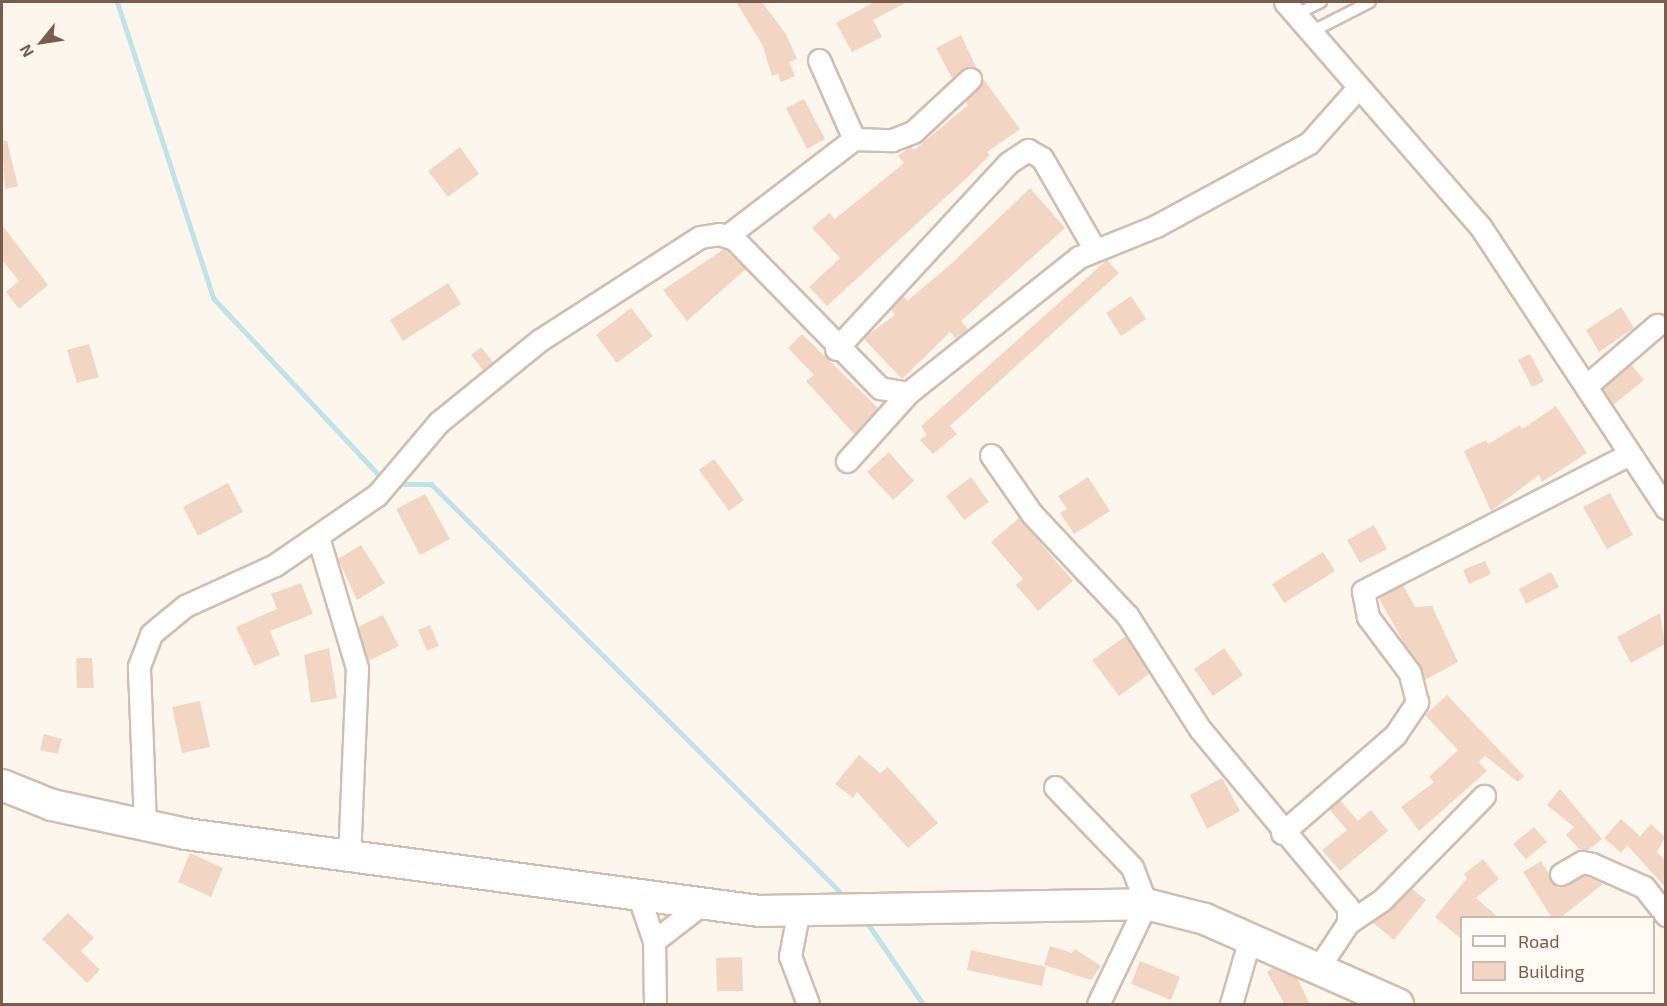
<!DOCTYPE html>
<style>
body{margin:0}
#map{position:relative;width:1667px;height:1006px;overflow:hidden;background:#fdf6ec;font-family:"Exo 2",sans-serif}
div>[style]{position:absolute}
.stream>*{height:5px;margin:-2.5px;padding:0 2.5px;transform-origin:2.5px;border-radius:2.5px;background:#bfe3e8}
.building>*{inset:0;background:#f3d5c3}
.roads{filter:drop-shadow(2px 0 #d1beb0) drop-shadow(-2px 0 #d1beb0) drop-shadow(0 2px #d1beb0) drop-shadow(0 -2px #d1beb0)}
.service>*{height:10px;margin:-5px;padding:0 5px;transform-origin:5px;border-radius:5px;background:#fff}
.minor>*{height:21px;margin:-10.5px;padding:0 10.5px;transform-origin:10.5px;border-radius:10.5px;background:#fff}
.secondary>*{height:30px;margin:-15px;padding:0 15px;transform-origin:15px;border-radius:15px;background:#fff}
span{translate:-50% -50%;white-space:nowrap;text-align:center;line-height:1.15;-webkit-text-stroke:6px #fffaf3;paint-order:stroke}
.frame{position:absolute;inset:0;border:3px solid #7a5c4d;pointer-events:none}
.legend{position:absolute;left:1460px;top:916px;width:195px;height:78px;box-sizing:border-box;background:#fffaf3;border:2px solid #cabbb1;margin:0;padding:8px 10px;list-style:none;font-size:18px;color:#7a5c4d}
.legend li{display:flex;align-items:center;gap:12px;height:30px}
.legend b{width:30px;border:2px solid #cabbb1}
.north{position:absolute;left:12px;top:12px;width:60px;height:60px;-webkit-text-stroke:4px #fffaf3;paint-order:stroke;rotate:240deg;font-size:16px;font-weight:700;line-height:24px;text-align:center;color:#7a5c4d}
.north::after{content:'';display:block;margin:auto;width:21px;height:27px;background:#7a5c4d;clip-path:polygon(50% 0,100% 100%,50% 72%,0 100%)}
</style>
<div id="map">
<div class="stream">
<i style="left:117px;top:2px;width:311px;rotate:72deg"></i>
<i style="left:213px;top:298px;width:250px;rotate:46.9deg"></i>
<i style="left:395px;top:484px;width:36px"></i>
<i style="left:431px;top:484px;width:588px;rotate:44.93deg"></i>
<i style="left:865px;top:920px;width:102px;rotate:55.4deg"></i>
</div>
<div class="building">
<i style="clip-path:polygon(736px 2px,762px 2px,786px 34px,797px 59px,789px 62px,795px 76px,781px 82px,778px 74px,772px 76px,762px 44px)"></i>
<i style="clip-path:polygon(874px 2px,907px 2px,873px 20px,882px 37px,852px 52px,836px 23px)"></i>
<i style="clip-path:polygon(961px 35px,977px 69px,967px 67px,952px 78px,936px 48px)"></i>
<i style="clip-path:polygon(982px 77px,1020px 129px,987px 152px,990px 155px,970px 175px,827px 306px,809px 287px,840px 258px,812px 228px,829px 213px,835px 219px,904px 163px,898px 156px,911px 146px,914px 150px,968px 105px,965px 101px)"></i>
<i style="clip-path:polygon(804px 99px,825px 139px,807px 149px,786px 108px)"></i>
<i style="clip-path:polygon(2px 141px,7px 141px,18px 186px,5px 189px)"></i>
<i style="clip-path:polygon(460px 147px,479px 174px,448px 197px,428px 171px)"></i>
<i style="clip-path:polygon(1030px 188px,1065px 228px,961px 321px,968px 329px,956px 339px,950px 332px,902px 379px,863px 338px,895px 315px,891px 309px,903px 295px,907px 301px,951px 264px)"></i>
<i style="clip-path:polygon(2px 225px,48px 285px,19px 309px,6px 292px,19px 281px,2px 260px)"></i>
<i style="clip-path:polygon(724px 249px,746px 269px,687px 321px,663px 290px)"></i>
<i style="clip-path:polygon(1107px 260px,1119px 273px,950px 426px,957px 434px,933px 454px,920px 440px,927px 435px,921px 426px)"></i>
<i style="clip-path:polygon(448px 283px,461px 304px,403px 341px,390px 320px)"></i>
<i style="clip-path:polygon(1131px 296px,1146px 319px,1121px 336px,1106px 313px)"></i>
<i style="clip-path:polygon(1621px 307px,1634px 328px,1599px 352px,1586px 330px)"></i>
<i style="clip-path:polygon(631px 308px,653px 336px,617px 363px,596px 335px)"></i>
<i style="clip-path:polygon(802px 334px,878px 408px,854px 434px,806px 381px,814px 375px,788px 348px)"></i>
<i style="clip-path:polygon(89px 344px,99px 377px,77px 383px,67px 350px)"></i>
<i style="clip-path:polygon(481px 347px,493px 362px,483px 370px,471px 355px)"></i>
<i style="clip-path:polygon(1530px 354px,1544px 381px,1532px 387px,1518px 360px)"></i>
<i style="clip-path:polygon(1631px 364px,1644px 380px,1613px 405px,1603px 389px)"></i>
<i style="clip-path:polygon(1556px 406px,1587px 453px,1542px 482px,1539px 475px,1491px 511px,1464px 451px,1486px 440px,1488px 444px,1520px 425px,1522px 429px)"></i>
<i style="clip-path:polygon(889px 452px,914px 481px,893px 500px,867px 472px)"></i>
<i style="clip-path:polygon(714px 459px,744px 500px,729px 511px,699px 470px)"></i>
<i style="clip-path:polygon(971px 477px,989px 502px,964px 520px,946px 496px)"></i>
<i style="clip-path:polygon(1088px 477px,1110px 511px,1074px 534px,1060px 513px,1067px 509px,1058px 496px)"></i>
<i style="clip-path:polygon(228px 483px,243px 512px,198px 536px,183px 507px)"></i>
<i style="clip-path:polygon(1610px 493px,1633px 535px,1607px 549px,1583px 507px)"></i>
<i style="clip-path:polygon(425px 494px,450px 539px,420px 555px,396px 509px)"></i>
<i style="clip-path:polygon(1019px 518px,1073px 581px,1038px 611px,1016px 585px,1023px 579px,991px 542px)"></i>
<i style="clip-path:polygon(1374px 525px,1387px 549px,1360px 563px,1347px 540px)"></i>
<i style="clip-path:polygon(361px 545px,385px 583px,357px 600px,338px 559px)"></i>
<i style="clip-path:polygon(1323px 552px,1335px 571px,1284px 603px,1272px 584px)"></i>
<i style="clip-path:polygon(1485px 561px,1491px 574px,1469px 584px,1463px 570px)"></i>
<i style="clip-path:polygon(1551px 572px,1559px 587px,1526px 604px,1519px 589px)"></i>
<i style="clip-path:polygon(301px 583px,313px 614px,270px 631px,280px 655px,254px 666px,236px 627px,277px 609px,271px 594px)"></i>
<i style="clip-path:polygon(1403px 585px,1415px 607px,1432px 606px,1458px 662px,1425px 680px,1378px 597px)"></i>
<i style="clip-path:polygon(1660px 613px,1665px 644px,1631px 663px,1617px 637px)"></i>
<i style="clip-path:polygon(383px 615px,399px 646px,368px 661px,358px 627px)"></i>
<i style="clip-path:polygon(430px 625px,439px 646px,427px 651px,418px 630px)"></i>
<i style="clip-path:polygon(1126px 636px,1149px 674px,1119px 696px,1092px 660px)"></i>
<i style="clip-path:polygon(329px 648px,337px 698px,311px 703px,304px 655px)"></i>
<i style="clip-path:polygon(1224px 648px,1243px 675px,1213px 696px,1194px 669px)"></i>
<i style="clip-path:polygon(76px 658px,92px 658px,94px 688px,77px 688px)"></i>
<i style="clip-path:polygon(1447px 695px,1524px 776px,1518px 782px,1485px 756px,1479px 762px,1487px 771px,1419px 831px,1401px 807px,1434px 782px,1429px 777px,1458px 750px,1425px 715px)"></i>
<i style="clip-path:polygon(200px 701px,210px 747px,182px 753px,172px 707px)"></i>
<i style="clip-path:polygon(44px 734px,62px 739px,58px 754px,40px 750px)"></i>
<i style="clip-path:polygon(859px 755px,880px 773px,888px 767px,938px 823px,908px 848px,857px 792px,853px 798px,835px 784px)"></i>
<i style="clip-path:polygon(1222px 778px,1240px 811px,1207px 829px,1190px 795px)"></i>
<i style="clip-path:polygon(1560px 789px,1602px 839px,1588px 850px,1580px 850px,1566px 835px,1574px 827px,1547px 805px)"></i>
<i style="clip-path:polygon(1340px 800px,1358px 821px,1371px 810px,1388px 831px,1340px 871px,1322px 850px,1347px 830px,1329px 809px)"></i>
<i style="clip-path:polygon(1621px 819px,1640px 836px,1651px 824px,1665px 837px,1657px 852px,1665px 860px,1665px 887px,1627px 845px,1621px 853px,1604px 838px)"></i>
<i style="clip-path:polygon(1534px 827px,1547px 842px,1526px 859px,1513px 844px)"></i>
<i style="clip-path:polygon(190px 853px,223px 868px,211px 897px,178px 882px)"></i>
<i style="clip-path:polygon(1483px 859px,1499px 879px,1476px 898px,1499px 918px,1461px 918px,1461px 939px,1435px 917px,1467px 878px,1464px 874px)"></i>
<i style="clip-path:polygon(1541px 861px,1558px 888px,1584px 875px,1603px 884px,1560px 918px,1552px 918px,1523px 872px)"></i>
<i style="clip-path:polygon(1411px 888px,1426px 900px,1394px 940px,1372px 922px)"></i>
<i style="clip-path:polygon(68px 913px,94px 938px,81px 951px,100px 970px,87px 983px,42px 939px)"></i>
<i style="clip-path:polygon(1050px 946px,1072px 953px,1075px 949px,1101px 966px,1091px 980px,1044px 965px)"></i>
<i style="clip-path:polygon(971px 950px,1046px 967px,1042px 986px,967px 970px)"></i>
<i style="clip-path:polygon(742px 957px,743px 991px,717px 991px,716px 958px)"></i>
<i style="clip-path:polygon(1140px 961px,1180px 977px,1171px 1000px,1131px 984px)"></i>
<i style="clip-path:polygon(1273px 968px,1298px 979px,1310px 1005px,1285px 1005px,1267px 972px)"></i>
</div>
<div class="roads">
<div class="service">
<i style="left:1297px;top:14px;width:27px;rotate:-27deg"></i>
<i style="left:1311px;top:32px;width:66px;rotate:-27deg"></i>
</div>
<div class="minor">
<i style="left:1285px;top:2px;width:297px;rotate:49deg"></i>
<i style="left:1480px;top:226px;width:338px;rotate:56.6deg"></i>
<i style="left:819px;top:60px;width:86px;rotate:66.1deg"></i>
<i style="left:727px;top:236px;width:160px;rotate:-37.4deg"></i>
<i style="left:854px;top:139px;width:38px;rotate:2deg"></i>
<i style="left:892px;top:140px;width:22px;rotate:-21deg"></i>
<i style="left:913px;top:132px;width:78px;rotate:-42.9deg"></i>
<i style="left:836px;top:349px;width:253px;rotate:-47.2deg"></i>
<i style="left:1008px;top:163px;width:24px;rotate:-33deg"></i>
<i style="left:1028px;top:150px;width:16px;rotate:30deg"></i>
<i style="left:1042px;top:158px;width:104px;rotate:60deg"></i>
<i style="left:1586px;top:386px;width:94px;rotate:-40.7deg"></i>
<i style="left:991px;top:455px;width:72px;rotate:55.2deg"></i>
<i style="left:1032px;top:514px;width:139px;rotate:46.8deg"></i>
<i style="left:1127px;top:615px;width:135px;rotate:57.4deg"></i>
<i style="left:1200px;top:729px;width:231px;rotate:50.3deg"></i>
<i style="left:1348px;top:907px;width:16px;rotate:90deg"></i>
<i style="left:1348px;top:923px;width:53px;rotate:123.4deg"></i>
<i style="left:847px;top:461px;width:91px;rotate:-48.1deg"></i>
<i style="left:908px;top:393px;width:218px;rotate:-38.5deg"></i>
<i style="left:1079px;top:257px;width:83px;rotate:-21.9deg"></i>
<i style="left:1156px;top:226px;width:174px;rotate:-28.5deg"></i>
<i style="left:1309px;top:143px;width:72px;rotate:-48.4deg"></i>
<i style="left:318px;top:537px;width:137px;rotate:73.4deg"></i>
<i style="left:357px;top:668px;width:190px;rotate:92.4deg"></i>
<i style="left:1055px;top:787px;width:111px;rotate:46.1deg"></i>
<i style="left:1132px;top:867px;width:40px;rotate:69deg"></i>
<i style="left:1146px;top:904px;width:111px;rotate:115.6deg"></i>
<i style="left:145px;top:825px;width:159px;rotate:-92.2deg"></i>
<i style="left:139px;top:666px;width:34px;rotate:-69deg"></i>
<i style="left:151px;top:634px;width:44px;rotate:-39.5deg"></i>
<i style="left:185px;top:606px;width:99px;rotate:-24.5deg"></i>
<i style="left:275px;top:565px;width:124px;rotate:-34.5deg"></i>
<i style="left:377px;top:495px;width:96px;rotate:-49.7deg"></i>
<i style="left:439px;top:422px;width:130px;rotate:-39.1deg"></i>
<i style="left:540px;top:340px;width:190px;rotate:-32.8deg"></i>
<i style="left:700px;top:237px;width:19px;rotate:-9deg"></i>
<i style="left:719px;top:234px;width:16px;rotate:18deg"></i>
<i style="left:734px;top:239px;width:209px;rotate:45.6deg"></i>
<i style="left:880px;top:388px;width:28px;rotate:10deg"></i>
<i style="left:1282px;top:833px;width:150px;rotate:-40.9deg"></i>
<i style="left:1395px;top:735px;width:40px;rotate:-56deg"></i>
<i style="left:1417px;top:702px;width:30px;rotate:-104deg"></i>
<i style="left:1410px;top:673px;width:70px;rotate:-126.9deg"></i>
<i style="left:1368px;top:617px;width:26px;rotate:-101deg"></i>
<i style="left:1363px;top:591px;width:298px;rotate:-27.2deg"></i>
<i style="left:1561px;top:874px;width:24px;rotate:-30deg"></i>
<i style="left:1582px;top:862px;width:10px;rotate:11deg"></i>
<i style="left:1592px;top:864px;width:57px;rotate:23.9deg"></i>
<i style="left:1644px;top:887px;width:36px;rotate:52deg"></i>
<i style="left:639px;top:897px;width:46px;rotate:71.2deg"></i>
<i style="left:654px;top:941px;width:63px;rotate:89.1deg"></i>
<i style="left:798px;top:914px;width:43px;rotate:100.8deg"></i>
<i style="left:790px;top:956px;width:51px;rotate:69.4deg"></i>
<i style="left:1348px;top:923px;width:41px;rotate:-34.1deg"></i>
<i style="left:1382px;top:900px;width:146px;rotate:-45.6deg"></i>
<i style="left:654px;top:941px;width:61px;rotate:-37.6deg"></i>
<i style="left:1231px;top:1004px;width:69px;rotate:-73.9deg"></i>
</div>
<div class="secondary">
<i style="left:2px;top:785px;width:54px;rotate:21.8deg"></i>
<i style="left:52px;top:805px;width:137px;rotate:12.2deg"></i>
<i style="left:186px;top:834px;width:578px;rotate:7.65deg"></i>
<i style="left:759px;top:911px;width:387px;rotate:-1deg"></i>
<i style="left:1146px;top:904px;width:61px;rotate:14.3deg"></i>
<i style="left:1205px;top:919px;width:211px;rotate:23.8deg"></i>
</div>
</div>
<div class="frame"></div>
<ul class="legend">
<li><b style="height:8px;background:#fff"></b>Road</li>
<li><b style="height:16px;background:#f3d5c3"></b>Building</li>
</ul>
<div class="north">N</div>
</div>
